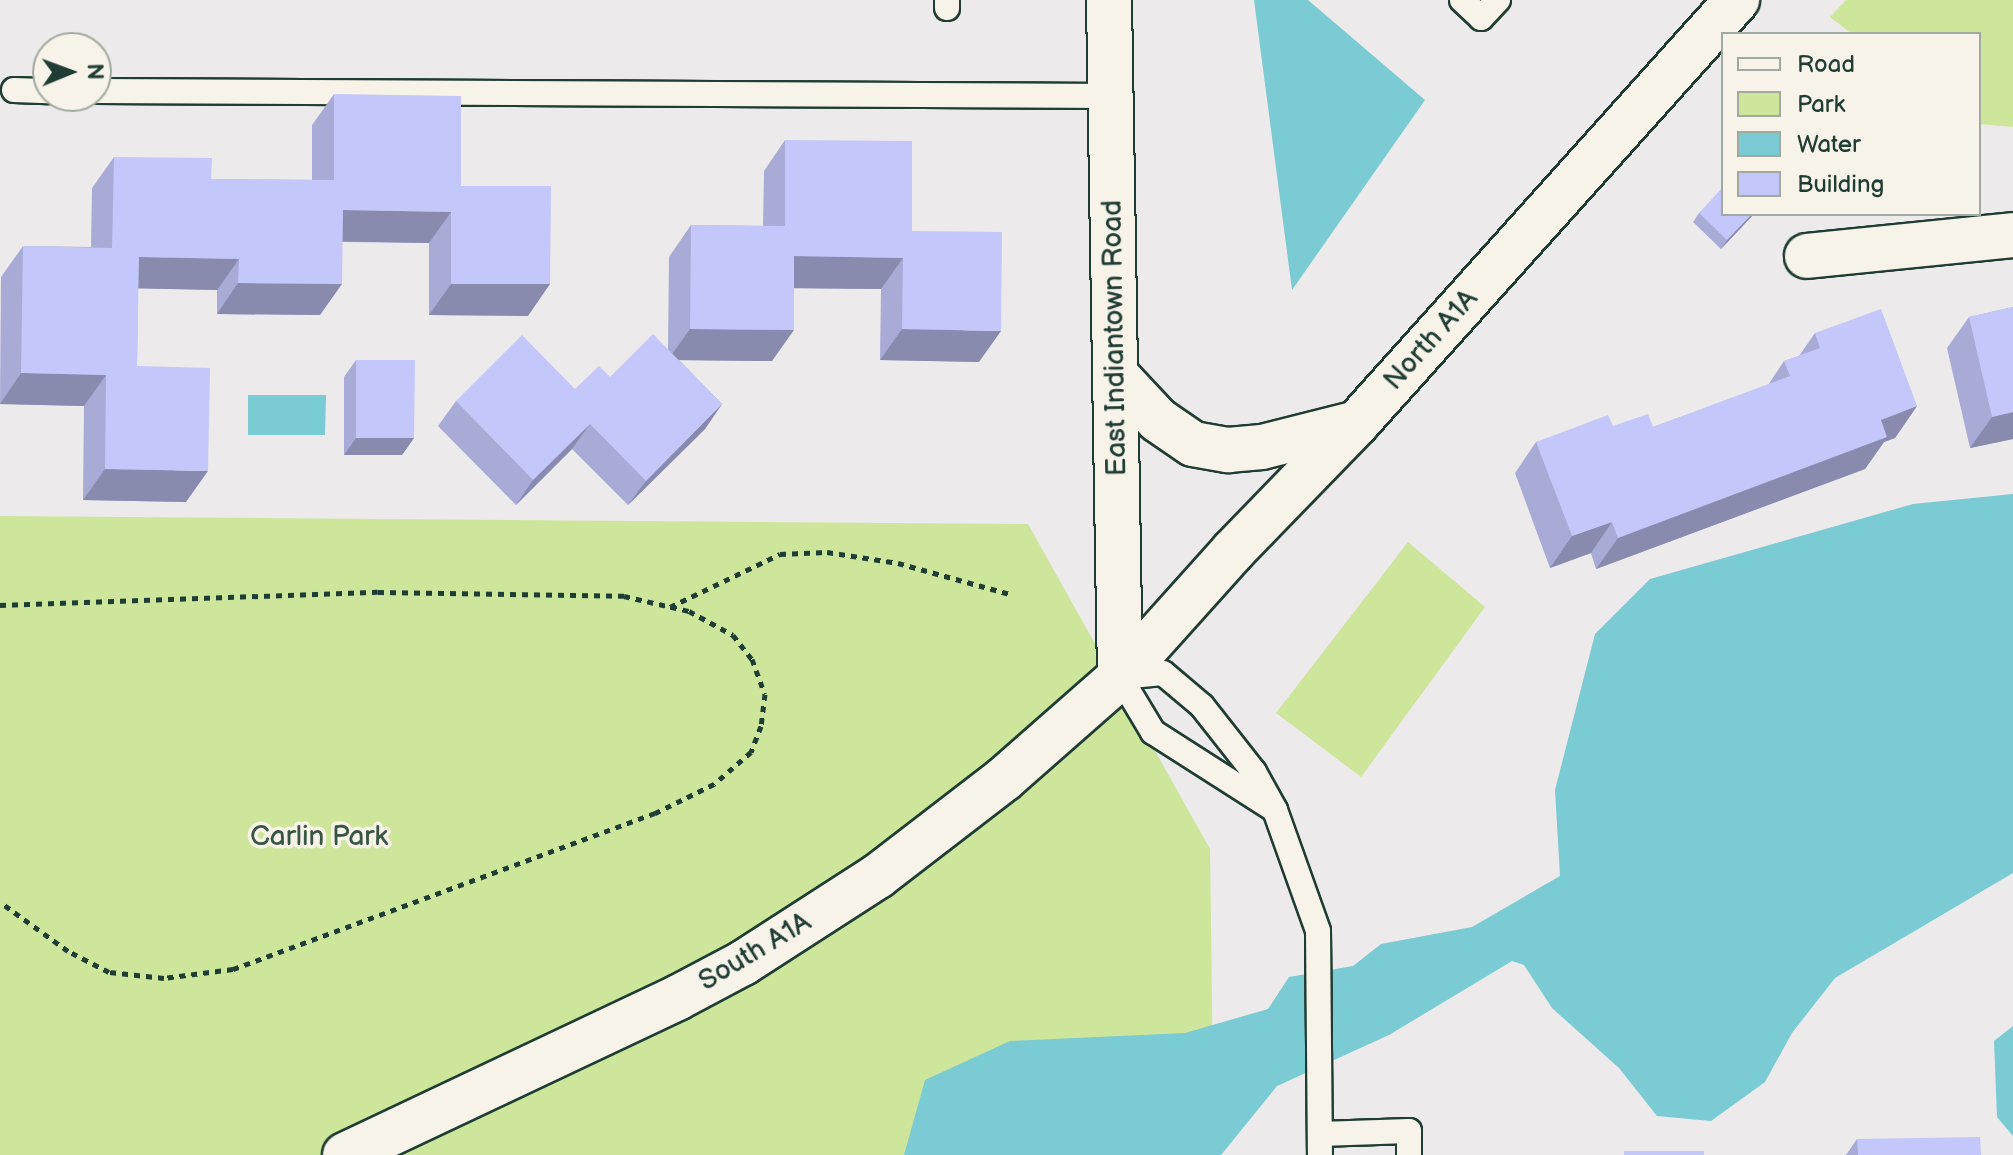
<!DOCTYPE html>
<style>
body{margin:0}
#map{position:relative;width:2013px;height:1155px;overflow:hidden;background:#edeaeb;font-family:"Balsamiq Sans",sans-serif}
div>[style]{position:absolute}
.green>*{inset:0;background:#cde69c}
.water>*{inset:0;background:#7acbd3}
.path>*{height:5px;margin-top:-2.5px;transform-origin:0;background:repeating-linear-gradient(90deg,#1f3d34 0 6px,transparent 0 12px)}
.roads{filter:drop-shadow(2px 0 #1f3d34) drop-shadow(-2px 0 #1f3d34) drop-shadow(0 2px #1f3d34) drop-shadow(0 -2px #1f3d34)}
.lane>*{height:24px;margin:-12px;padding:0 12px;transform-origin:12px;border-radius:12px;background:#f7f3e8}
.street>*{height:44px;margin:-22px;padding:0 22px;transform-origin:22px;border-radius:22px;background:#f7f3e8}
.secondary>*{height:44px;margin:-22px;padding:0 22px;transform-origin:22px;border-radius:22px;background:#f7f3e8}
.wall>*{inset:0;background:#a8abd6}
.shaded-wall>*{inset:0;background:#888bae}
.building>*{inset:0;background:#c3c7f9}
span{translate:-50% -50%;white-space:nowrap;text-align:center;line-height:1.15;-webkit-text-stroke:7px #f7f3e8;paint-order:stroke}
.street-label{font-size:28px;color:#1f3d34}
.park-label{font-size:28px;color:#395644}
.legend{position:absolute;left:1721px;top:32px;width:260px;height:184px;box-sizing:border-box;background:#f7f3e8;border:2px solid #a1aaa0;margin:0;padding:10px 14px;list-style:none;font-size:24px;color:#1f3d34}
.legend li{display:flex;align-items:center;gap:16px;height:40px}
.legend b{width:40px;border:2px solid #a1aaa0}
.north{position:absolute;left:32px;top:32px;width:80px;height:80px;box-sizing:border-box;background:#f7f3e8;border:2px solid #a1aaa0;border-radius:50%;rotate:89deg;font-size:22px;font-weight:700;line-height:32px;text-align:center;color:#1f3d34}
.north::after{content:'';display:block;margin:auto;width:28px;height:36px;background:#1f3d34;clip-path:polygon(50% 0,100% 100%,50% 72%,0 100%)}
</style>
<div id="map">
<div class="green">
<i style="clip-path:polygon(1846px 0,2013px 0,2013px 127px,1979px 124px,1979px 34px,1852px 34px,1830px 17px)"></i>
<i style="clip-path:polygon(0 516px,1028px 524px,1210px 849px,1214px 1155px,0 1155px)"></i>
<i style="clip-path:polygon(1408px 542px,1485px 607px,1361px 777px,1276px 713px)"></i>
</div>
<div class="water">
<i style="clip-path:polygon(1254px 0,1308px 0,1425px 100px,1292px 290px)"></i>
<i style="clip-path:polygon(248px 395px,326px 395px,325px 435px,248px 435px)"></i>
<i style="clip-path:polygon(2013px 494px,2013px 873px,1835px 978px,1792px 1033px,1765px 1082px,1711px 1121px,1657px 1116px,1619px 1068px,1552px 1008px,1524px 965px,1512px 961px,1389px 1035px,1277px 1086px,1221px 1155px,904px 1155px,925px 1080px,1010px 1041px,1185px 1033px,1268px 1009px,1289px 977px,1353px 966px,1381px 944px,1472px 927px,1560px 876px,1555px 790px,1595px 634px,1650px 579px,1913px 504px)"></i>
<i style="clip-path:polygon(2013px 1026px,2013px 1136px,1997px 1117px,1994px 1041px)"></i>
</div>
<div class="path">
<i style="left:0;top:605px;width:378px;rotate:-2deg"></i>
<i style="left:378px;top:592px;width:246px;rotate:0.9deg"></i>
<i style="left:624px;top:596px;width:67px;rotate:13deg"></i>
<i style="left:689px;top:611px;width:50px;rotate:28.6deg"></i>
<i style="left:733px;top:635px;width:31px;rotate:52deg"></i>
<i style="left:752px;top:659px;width:37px;rotate:70deg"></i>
<i style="left:765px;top:694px;width:32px;rotate:97deg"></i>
<i style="left:761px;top:726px;width:28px;rotate:111deg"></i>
<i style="left:751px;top:752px;width:49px;rotate:139.1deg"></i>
<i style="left:714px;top:784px;width:66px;rotate:153.8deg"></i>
<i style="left:655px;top:813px;width:450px;rotate:159.7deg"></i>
<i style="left:233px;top:969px;width:70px;rotate:172.6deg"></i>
<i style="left:164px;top:978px;width:55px;rotate:-173.8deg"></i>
<i style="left:109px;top:972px;width:46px;rotate:-152.9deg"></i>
<i style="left:68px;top:951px;width:84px;rotate:-144.2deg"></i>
<i style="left:670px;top:607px;width:122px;rotate:-25.7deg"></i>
<i style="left:780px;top:554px;width:47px;rotate:-2.4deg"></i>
<i style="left:827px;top:552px;width:72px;rotate:8.8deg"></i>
<i style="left:898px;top:563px;width:116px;rotate:15.5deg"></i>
</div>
<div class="roads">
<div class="lane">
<i style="left:1462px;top:0;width:26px;rotate:43deg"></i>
<i style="left:1481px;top:18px;width:25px;rotate:-47deg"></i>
<i style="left:947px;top:8px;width:8px;rotate:-90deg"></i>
<i style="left:14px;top:90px;width:34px;rotate:2deg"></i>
<i style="left:96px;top:91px;width:1014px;rotate:0.28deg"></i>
<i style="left:1275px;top:810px;width:145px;rotate:-147.4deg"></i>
<i style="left:1153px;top:732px;width:64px;rotate:-121deg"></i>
<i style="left:1120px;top:677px;width:43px;rotate:-5.3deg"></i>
<i style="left:1163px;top:673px;width:51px;rotate:40.2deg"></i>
<i style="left:1202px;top:706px;width:84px;rotate:51.8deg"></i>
<i style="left:1254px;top:772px;width:43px;rotate:61.1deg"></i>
<i style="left:1275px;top:810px;width:128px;rotate:70.4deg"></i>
<i style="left:1318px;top:931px;width:224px;rotate:89.5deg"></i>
<i style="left:1320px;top:1134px;width:89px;rotate:-1.9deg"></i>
<i style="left:1409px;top:1131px;width:24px;rotate:90deg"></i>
</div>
<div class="street">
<i style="left:1807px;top:256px;width:207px;rotate:-5.8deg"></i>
</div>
<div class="secondary">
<i style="left:1109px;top:0;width:677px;rotate:89.07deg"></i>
<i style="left:1115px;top:374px;width:63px;rotate:46.9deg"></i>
<i style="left:1158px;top:420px;width:42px;rotate:34.4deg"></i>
<i style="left:1193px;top:444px;width:36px;rotate:10deg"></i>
<i style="left:1228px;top:450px;width:34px;rotate:-5deg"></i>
<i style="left:1262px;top:447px;width:98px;rotate:-14.2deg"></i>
<i style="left:345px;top:1155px;width:367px;rotate:-25.3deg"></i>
<i style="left:677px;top:998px;width:75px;rotate:-27.9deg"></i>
<i style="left:743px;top:963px;width:161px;rotate:-32.8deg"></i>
<i style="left:878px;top:876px;width:159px;rotate:-37.6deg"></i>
<i style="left:1004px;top:779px;width:154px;rotate:-41.3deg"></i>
<i style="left:1120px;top:677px;width:169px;rotate:-48.1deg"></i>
<i style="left:1233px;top:551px;width:178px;rotate:-45.9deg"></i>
<i style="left:1357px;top:423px;width:569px;rotate:-48.07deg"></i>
</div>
</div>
<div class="wall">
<i style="clip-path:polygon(334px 94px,461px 186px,528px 316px,429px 315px,429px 243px,342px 242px,320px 315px,217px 314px,217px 290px,138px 288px,137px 366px,186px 502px,83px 500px,84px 406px,0 404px,1px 277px,23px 246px,91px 247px,92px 188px,114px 157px,211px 179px,312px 180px,312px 125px)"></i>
<i style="clip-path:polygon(785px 140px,912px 231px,979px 362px,880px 360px,881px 289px,794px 288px,772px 361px,679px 360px,722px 404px,705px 429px,628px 505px,572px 449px,516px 505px,438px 426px,456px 401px,575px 389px,610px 377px,668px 349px,669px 257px,691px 225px,763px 226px,764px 171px)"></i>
<i style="clip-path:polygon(1699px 213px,1723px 214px,1754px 214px,1721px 249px,1693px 222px)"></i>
<i style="clip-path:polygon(2013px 307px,2013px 440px,2013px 439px,1970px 448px,1947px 348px,1969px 317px)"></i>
<i style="clip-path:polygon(1815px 333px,1917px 406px,1895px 438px,1884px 442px,1865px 469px,1596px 569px,1591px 553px,1550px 568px,1515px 473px,1536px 442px,1613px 426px,1653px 427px,1768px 385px,1784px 361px,1799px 356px)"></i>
<i style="clip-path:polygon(356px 360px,414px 438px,402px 455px,344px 455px,344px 377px)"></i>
<i style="clip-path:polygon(1857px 1139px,1981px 1155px,1846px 1155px)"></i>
</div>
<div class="shaded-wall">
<i style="clip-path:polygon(343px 210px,451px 212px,429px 243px,321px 241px)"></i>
<i style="clip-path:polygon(1752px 214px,1754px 214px,1721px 249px,1727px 240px)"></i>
<i style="clip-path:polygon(794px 256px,903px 258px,881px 289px,772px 288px)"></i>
<i style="clip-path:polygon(139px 257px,239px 259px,217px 290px,117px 288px)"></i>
<i style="clip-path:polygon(238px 283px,342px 284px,320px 315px,217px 314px)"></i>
<i style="clip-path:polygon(451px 284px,550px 284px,528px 316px,429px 315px)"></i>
<i style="clip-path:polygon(690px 329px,794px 330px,772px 361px,668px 360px)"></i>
<i style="clip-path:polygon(902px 329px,1001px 331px,979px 362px,880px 360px)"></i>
<i style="clip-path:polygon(21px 373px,106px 375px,84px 406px,0 404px)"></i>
<i style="clip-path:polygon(722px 404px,705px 429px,628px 505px,646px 481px)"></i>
<i style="clip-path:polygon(1917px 406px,1895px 438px,1884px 442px,1865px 469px,1596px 569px,1618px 538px,1881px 420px)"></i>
<i style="clip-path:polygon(2013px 412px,2013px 439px,1970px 448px,1992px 417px)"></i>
<i style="clip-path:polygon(590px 424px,572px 449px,516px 505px,533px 480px)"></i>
<i style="clip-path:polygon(356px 438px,414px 438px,402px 455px,344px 455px)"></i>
<i style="clip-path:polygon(105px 469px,208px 471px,186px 502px,83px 500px)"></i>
<i style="clip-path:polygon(1612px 522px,1591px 553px,1550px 568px,1572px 536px)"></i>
</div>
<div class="building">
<i style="clip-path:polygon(334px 94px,461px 96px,461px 186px,551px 186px,550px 284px,451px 284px,451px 212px,343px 210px,342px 284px,238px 283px,239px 259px,139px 257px,137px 366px,210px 368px,208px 471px,105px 469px,106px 375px,21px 373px,23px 246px,112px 248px,114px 157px,212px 158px,211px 179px,334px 180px)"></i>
<i style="clip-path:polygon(785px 140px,912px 141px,912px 231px,1002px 232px,1001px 331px,902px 329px,903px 258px,794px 256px,794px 330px,690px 329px,691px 225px,785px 226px)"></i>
<i style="clip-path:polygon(1723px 187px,1723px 214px,1752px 214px,1727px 240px,1699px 213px)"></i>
<i style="clip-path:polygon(2013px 307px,2013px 412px,1992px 417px,1969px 317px)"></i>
<i style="clip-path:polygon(1881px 309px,1917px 406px,1881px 420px,1887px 437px,1618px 538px,1612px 522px,1572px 536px,1536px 442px,1608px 415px,1613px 426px,1648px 414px,1653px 427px,1790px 376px,1784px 361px,1820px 348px,1815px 333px)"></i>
<i style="clip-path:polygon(653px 334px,722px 404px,646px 481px,590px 424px,533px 480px,456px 401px,522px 335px,575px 389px,599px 366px,610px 377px)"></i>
<i style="clip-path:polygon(356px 360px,415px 360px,414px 438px,356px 438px)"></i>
<i style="clip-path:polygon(1980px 1137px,1981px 1155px,1858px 1155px,1857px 1139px)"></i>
<i style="clip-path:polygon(1624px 1151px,1704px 1151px,1704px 1155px,1624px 1155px)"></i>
</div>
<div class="street-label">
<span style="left:1115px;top:338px;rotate:-91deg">East Indiantown Road</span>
<span style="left:1431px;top:340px;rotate:-48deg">North A1A</span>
<span style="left:755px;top:952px;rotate:-31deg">South A1A</span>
</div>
<div class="park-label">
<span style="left:319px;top:837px">Carlin Park</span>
</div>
<ul class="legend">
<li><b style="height:10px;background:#f7f3e8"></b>Road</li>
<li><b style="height:22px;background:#cde69c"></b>Park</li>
<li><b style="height:22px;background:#7acbd3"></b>Water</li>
<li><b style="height:22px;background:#c3c7f9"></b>Building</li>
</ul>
<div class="north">N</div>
</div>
